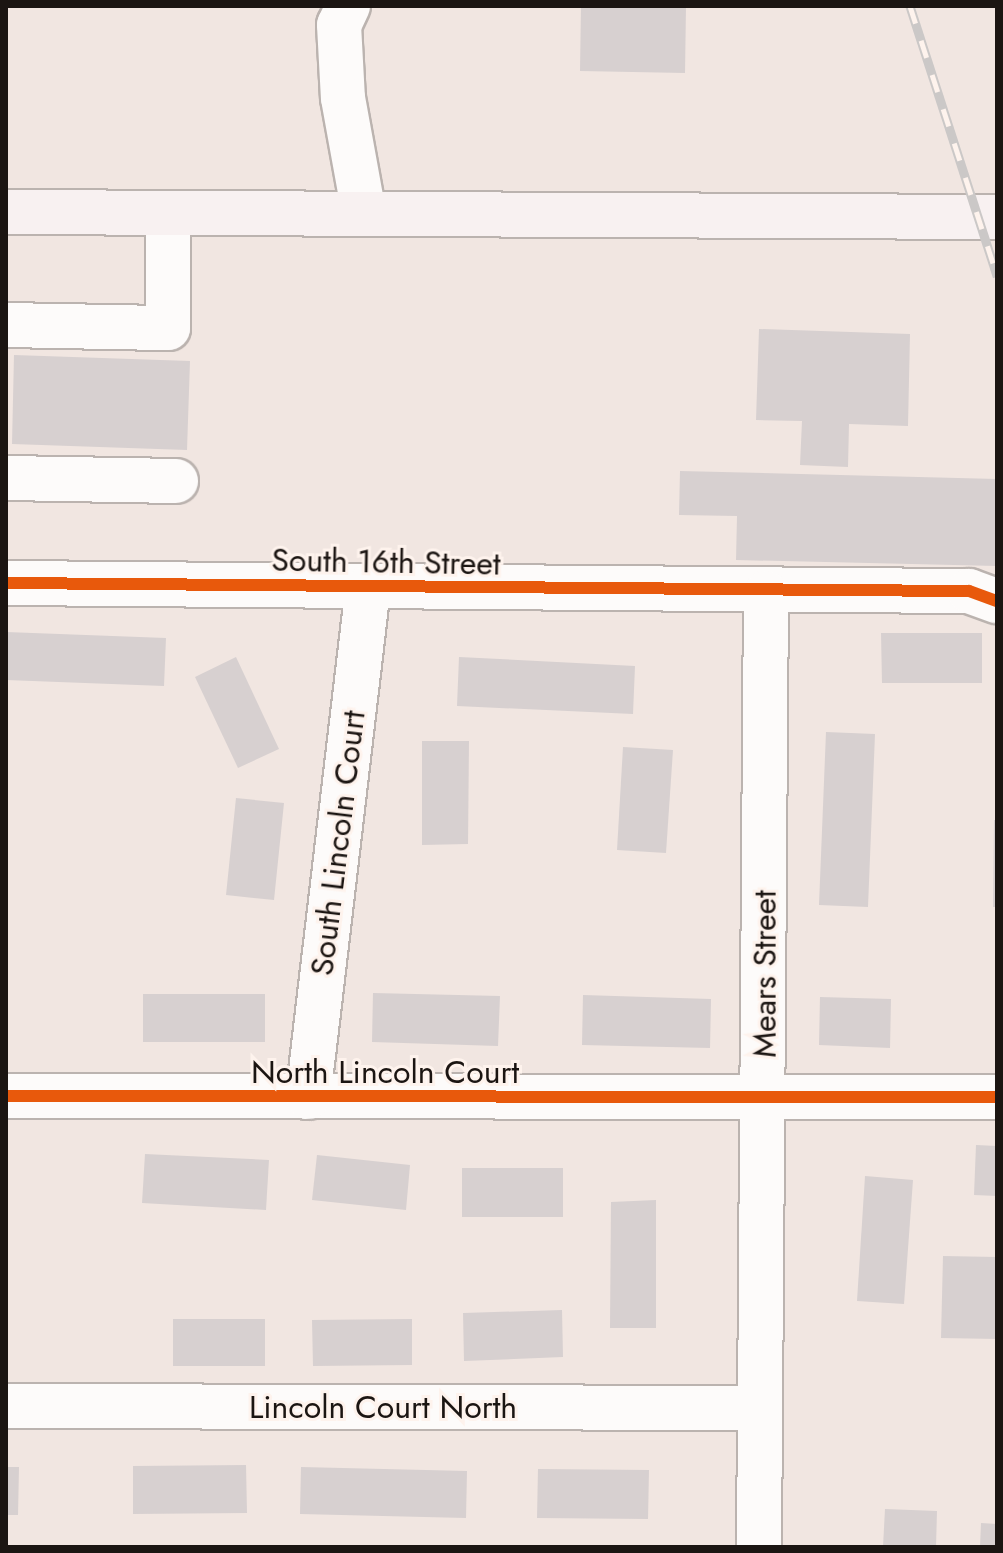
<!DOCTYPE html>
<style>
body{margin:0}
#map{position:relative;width:1003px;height:1553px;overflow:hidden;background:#f1e6e1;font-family:Jost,sans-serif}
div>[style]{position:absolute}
.building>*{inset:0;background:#d7d0d0}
.roads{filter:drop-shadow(2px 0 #bbb3af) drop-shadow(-2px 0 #bbb3af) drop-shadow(0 2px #bbb3af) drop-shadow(0 -2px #bbb3af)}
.minor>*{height:44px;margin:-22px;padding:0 22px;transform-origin:22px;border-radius:22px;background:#fdfbfa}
.major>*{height:44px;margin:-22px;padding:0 22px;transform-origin:22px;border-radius:22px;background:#f8f1f1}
.rail>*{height:9px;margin-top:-4.5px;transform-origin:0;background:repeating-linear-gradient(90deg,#fef3ed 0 18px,#cbc8c7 0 36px);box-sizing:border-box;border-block:2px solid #cbc8c7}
.cycleway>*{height:12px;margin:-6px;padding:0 6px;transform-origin:6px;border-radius:6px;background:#e8590c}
span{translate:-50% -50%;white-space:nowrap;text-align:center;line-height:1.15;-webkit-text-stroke:6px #fef3ed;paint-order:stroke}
.street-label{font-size:32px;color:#1b1512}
.frame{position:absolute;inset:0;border:8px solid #1b1512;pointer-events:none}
</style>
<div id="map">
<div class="building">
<i style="clip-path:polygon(581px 6px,686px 6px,685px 73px,580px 71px)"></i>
<i style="clip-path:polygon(759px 329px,910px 334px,908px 426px,849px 424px,848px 467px,800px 465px,802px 421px,756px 420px)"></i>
<i style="clip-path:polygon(14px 355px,190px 361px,187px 450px,12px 444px)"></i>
<i style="clip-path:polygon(680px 471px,997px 479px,997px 566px,736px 560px,737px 516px,679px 515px)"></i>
<i style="clip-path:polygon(6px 632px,166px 638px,164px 686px,6px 680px)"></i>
<i style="clip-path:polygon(881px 633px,982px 633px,982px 683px,882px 683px)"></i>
<i style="clip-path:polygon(236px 657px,279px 749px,238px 768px,195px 677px)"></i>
<i style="clip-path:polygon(459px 657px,635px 666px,633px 714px,457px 706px)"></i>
<i style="clip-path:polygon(826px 732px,875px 734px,868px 907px,819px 905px)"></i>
<i style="clip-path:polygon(422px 741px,469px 741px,468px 844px,422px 845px)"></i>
<i style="clip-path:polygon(623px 747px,673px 750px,666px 853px,617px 850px)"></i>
<i style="clip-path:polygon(236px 798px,284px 803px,274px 900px,226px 895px)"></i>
<i style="clip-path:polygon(994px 820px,997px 820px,997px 907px,993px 907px)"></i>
<i style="clip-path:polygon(373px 993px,500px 996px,498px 1046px,372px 1042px)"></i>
<i style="clip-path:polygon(143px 994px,265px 994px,265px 1042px,143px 1042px)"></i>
<i style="clip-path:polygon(583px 995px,711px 999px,710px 1048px,582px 1045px)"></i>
<i style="clip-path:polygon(820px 997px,891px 999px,890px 1048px,819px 1045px)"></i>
<i style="clip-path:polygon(976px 1145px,997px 1146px,997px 1196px,974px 1195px)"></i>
<i style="clip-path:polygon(145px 1154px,269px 1160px,266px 1210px,142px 1203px)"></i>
<i style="clip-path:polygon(317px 1155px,410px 1165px,406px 1210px,312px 1200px)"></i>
<i style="clip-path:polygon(462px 1168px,563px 1168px,563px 1217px,462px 1217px)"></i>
<i style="clip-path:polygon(865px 1176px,913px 1180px,904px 1304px,857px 1301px)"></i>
<i style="clip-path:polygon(656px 1200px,656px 1328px,610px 1328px,611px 1202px)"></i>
<i style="clip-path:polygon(943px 1256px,997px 1257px,997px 1339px,941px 1338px)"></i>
<i style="clip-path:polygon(562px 1310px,563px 1357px,464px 1361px,463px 1313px)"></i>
<i style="clip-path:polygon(173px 1319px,265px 1319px,265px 1366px,173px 1366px)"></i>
<i style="clip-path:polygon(412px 1319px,412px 1365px,313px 1366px,312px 1320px)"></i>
<i style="clip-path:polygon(246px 1465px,247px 1513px,133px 1514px,133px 1466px)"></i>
<i style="clip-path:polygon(6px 1467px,19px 1467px,18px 1515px,6px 1515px)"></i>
<i style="clip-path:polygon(301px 1467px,467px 1471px,466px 1518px,300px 1514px)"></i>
<i style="clip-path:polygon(538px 1469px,649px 1470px,648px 1519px,537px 1518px)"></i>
<i style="clip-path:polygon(885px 1509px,937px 1511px,936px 1547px,883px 1547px)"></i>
<i style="clip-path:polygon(981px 1523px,997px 1524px,997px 1547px,980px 1547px)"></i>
</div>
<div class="roads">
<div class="minor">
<i style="left:348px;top:6px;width:21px;rotate:115deg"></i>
<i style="left:339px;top:25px;width:73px;rotate:86.9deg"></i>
<i style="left:343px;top:98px;width:118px;rotate:79.7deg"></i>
<i style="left:6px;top:325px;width:162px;rotate:1.1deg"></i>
<i style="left:168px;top:328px;width:115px;rotate:-90deg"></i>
<i style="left:6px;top:478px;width:170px;rotate:1deg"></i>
<i style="left:6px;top:583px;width:963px;rotate:0.48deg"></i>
<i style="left:969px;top:591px;width:30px;rotate:20deg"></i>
<i style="left:6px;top:1096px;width:991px;rotate:0.06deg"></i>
<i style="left:308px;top:1097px;width:513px;rotate:-83.28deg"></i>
<i style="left:6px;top:1406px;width:754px;rotate:0.15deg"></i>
<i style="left:759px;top:1547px;width:954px;rotate:-89.58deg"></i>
</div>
<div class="major">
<i style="left:6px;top:212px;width:991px;rotate:0.29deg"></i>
</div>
</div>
<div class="rail">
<i style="left:910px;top:6px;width:284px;rotate:72.1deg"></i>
</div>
<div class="cycleway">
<i style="left:6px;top:583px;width:963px;rotate:0.48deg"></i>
<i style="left:969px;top:591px;width:30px;rotate:20deg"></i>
<i style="left:6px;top:1096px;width:991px;rotate:0.06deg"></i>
</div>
<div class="street-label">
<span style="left:386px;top:562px;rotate:1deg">South 16th Street</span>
<span style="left:338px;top:843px;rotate:-83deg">South Lincoln Court</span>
<span style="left:765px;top:974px;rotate:-90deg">Mears Street</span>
<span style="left:385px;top:1072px">North Lincoln Court</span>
<span style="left:383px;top:1407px">Lincoln Court North</span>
</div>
<div class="frame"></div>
</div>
